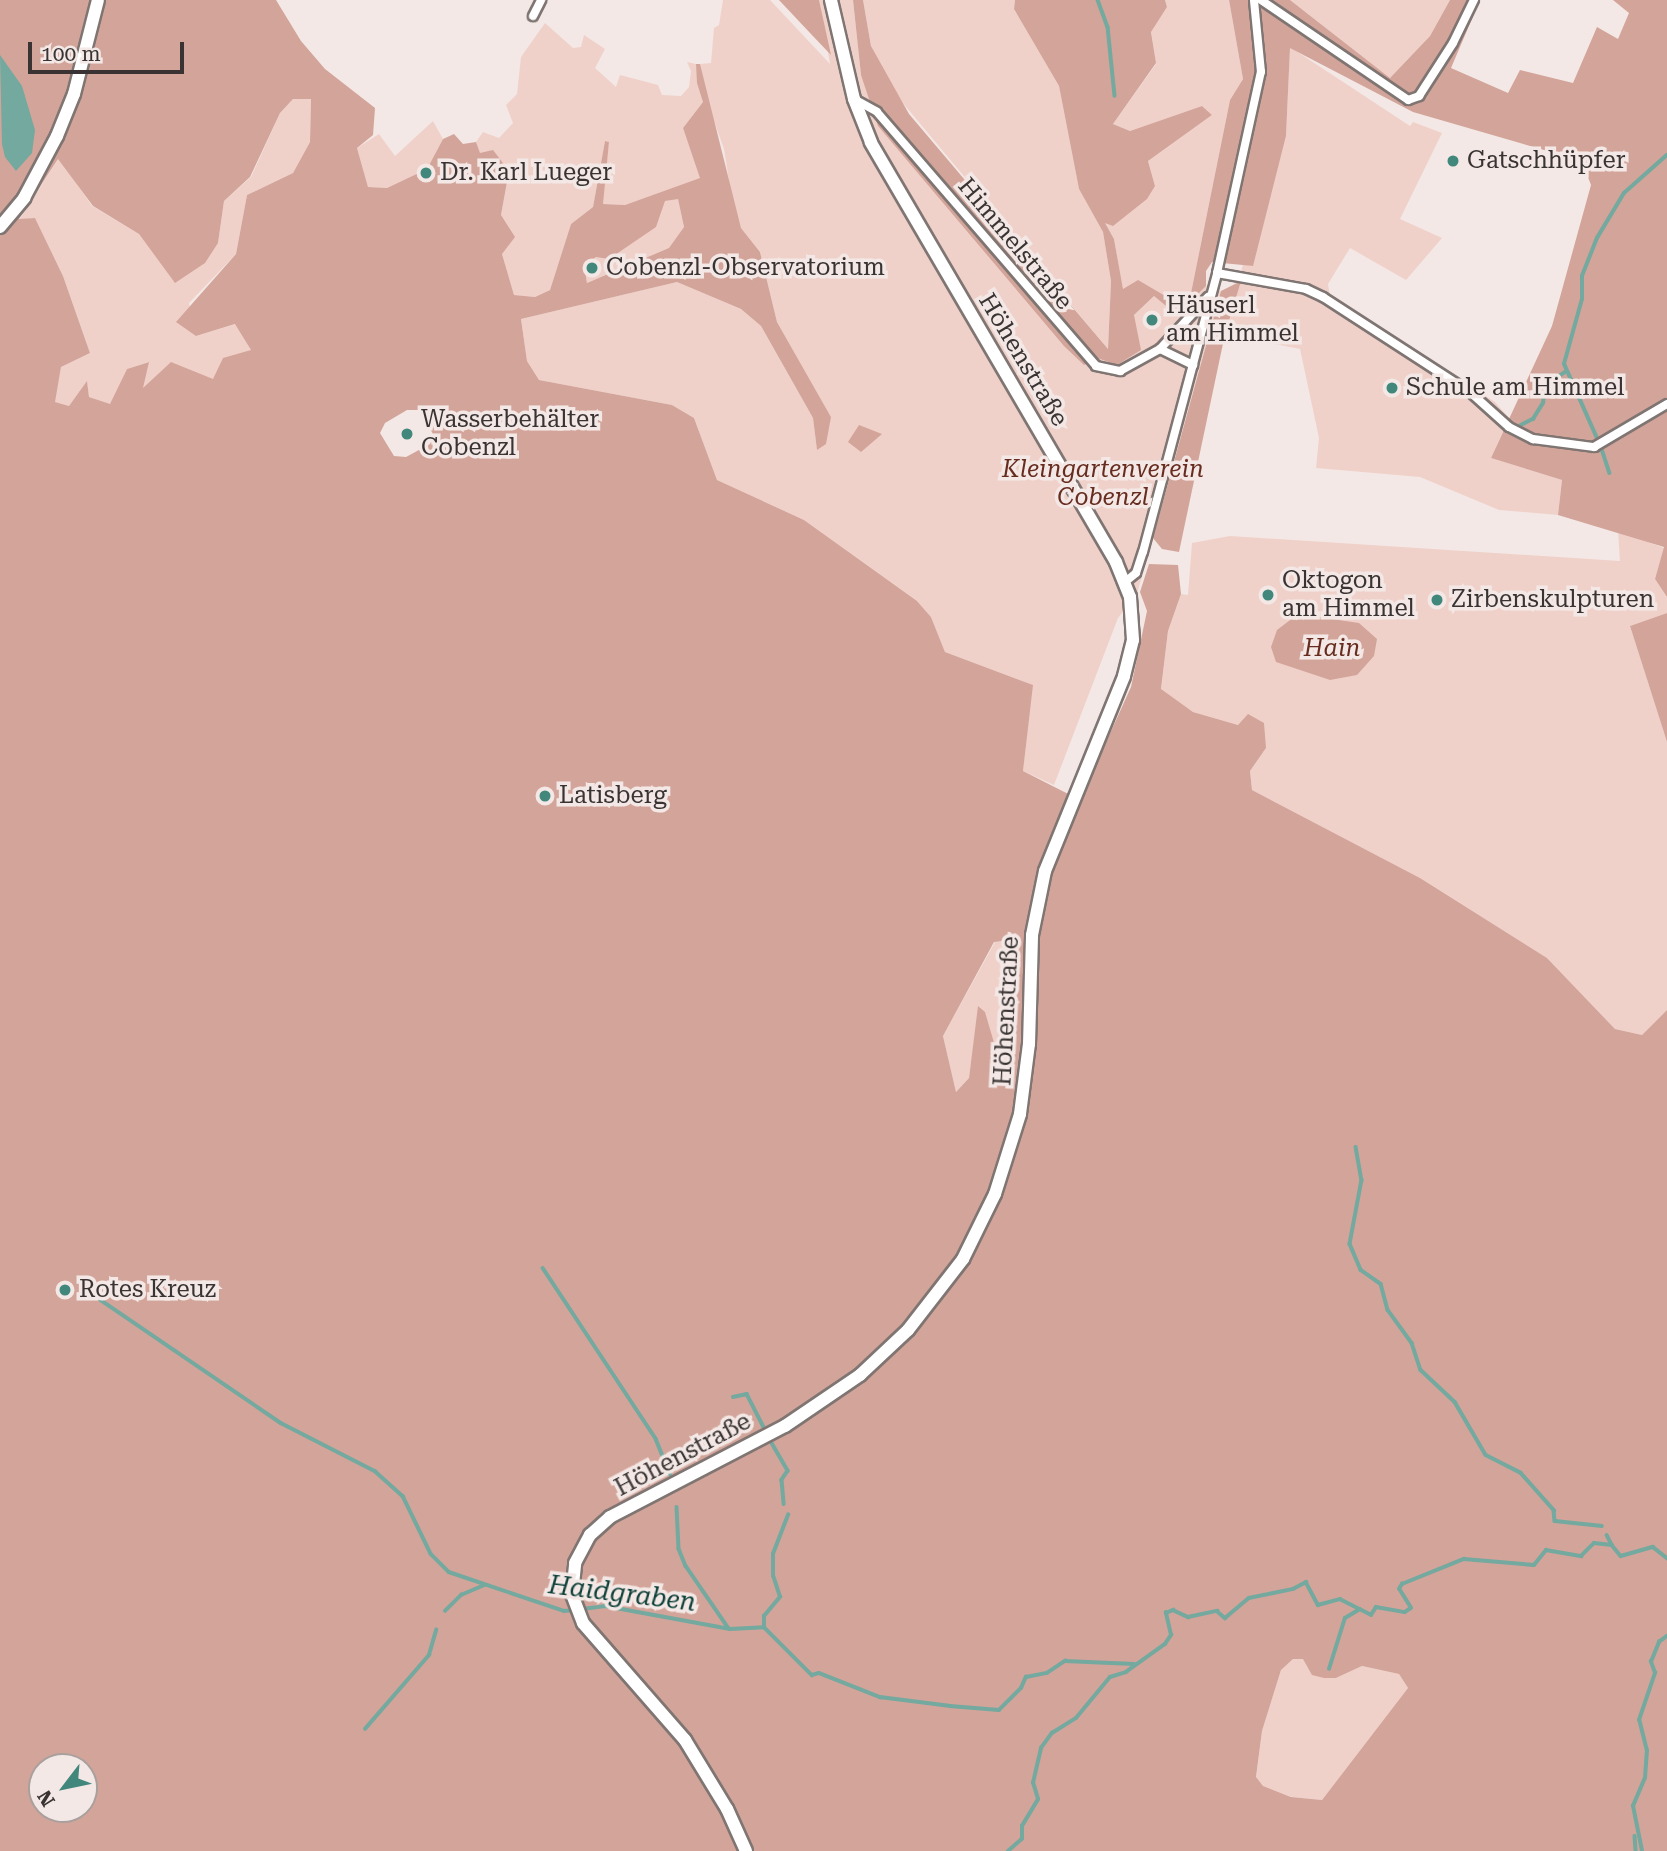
<!DOCTYPE html>
<meta charset="utf-8">
<style>
body{margin:0}
#map{position:relative;width:1667px;height:1851px;overflow:hidden;background:#f3e8e5;font-family:"Roboto Serif",serif}
div>[style]{position:absolute}
.green>*{inset:0;background:#f0d1ca}
.forest>*{inset:0;background:#d3a499}
.water>*{inset:0;background:#73a99f}
.stream>*{height:3.5px;margin:-1.75px;padding:0 1.75px;transform-origin:1.75px;border-radius:1.75px;background:#73a99f}
.roads{filter:drop-shadow(2px 0 #7f7572) drop-shadow(-2px 0 #7f7572) drop-shadow(0 2px #7f7572) drop-shadow(0 -2px #7f7572)}
.street>*{height:8px;margin:-4px;padding:0 4px;transform-origin:4px;border-radius:4px;background:#fff}
.secondary>*{height:12px;margin:-6px;padding:0 6px;transform-origin:6px;border-radius:6px;background:#fff}
.dots>*{width:19px;height:19px;translate:-50% -50%;box-sizing:border-box;border:4px solid #f3e8e5;border-radius:50%}
span{translate:-50% -50%;white-space:nowrap;text-align:center;line-height:1.15;-webkit-text-stroke:7px #f3e8e5;paint-order:stroke}
.poi-label{font-size:24px;color:#393433}
.left{translate:0 -50%;text-align:left}
.street-label{font-size:24px;color:#393433}
.park-label{font-size:24px;color:#672c1f;font-style:italic}
.water-label{font-size:26px;color:#0e4039;font-style:italic}
.north{position:absolute;left:28px;top:1753px;width:70px;height:70px;box-sizing:border-box;background:#f3e8e5;border:2px solid #a9a09e;border-radius:50%;rotate:238deg;font-size:19px;font-weight:700;line-height:28px;text-align:center;color:#393433}
.north::after{content:'';display:block;margin:auto;width:24px;height:32px;background:#42877b;clip-path:polygon(50% 0,100% 100%,50% 72%,0 100%)}
.scale{position:absolute;left:28px;top:42px;width:156px;height:32px;box-sizing:border-box;border:4px solid #393433;border-top:0;padding-left:9px;font-size:21px;line-height:24px;white-space:nowrap;color:#393433;-webkit-text-stroke:5px #f3e8e5;paint-order:stroke}
</style>
<div id="map">
<div class="green">
<i style="clip-path:polygon(723px 0,770px 0,830px 64px,819px 0,853px 0,861px 75px,1097px 358px,1117px 365px,1134px 315px,1154px 296px,1177px 314px,1206px 286px,1221px 291px,1137px 594px,1118px 618px,1054px 785px,1023px 771px,1032px 685px,945px 652px,931px 617px,917px 601px,804px 520px,717px 480px,694px 418px,672px 405px,539px 380px,527px 361px,521px 319px,677px 282px,741px 309px,761px 326px,813px 418px,817px 450px,831px 417px,777px 322px,760px 252px,741px 228px,732px 200px,724px 149px,705px 96px,700px 64px,711px 63px,714px 28px,719px 25px)"></i>
<i style="clip-path:polygon(863px 0,1015px 0,1014px 9px,1059px 86px,1079px 189px,1103px 232px,1111px 281px,1108px 349px,892px 90px,871px 46px)"></i>
<i style="clip-path:polygon(1165px 0,1229px 0,1243px 79px,1230px 100px,1191px 293px,1179px 304px,1138px 281px,1123px 290px,1114px 239px,1104px 222px,1155px 186px,1148px 161px,1212px 115px,1202px 106px,1130px 131px,1113px 124px,1156px 64px,1151px 31px,1167px 7px)"></i>
<i style="clip-path:polygon(1290px 0,1450px 0,1430px 36px,1390px 78px)"></i>
<i style="clip-path:polygon(545px 23px,573px 48px,581px 47px,584px 35px,605px 49px,595px 68px,616px 87px,620px 75px,658px 85px,662px 95px,681px 96px,689px 87px,691px 71px,687px 62px,696px 64px,703px 102px,683px 128px,701px 178px,625px 205px,602px 204px,609px 142px,605px 141px,593px 207px,571px 224px,550px 290px,535px 297px,514px 295px,502px 254px,501px 215px,509px 171px,479px 154px,476px 142px,483px 132px,499px 138px,513px 123px,506px 105px,517px 94px,521px 57px)"></i>
<i style="clip-path:polygon(1290px 47px,1410px 126px,1413px 122px,1442px 133px,1400px 219px,1442px 238px,1406px 280px,1350px 248px,1328px 284px,1330px 296px,1495px 402px,1509px 418px,1491px 458px,1562px 480px,1558px 515px,1499px 510px,1420px 477px,1316px 468px,1319px 438px,1300px 349px,1225px 334px,1243px 264px,1252px 266px,1286px 136px)"></i>
<i style="clip-path:polygon(293px 99px,311px 99px,310px 142px,293px 173px,247px 195px,236px 254px,189px 303px,196px 336px,236px 324px,251px 350px,213px 380px,142px 389px,148px 362px,127px 369px,111px 405px,89px 397px,87px 382px,69px 406px,54px 402px,61px 367px,90px 353px,63px 276px,35px 218px,19px 220px,59px 158px,92px 206px,139px 234px,175px 282px,218px 243px,224px 201px,251px 177px,280px 113px)"></i>
<i style="clip-path:polygon(433px 121px,443px 139px,427px 169px,387px 188px,368px 187px,357px 148px,379px 134px,395px 156px)"></i>
<i style="clip-path:polygon(678px 198px,684px 227px,669px 249px,587px 283px,584px 265px,665px 201px)"></i>
<i style="clip-path:polygon(1618px 531px,1664px 548px,1655px 579px,1667px 597px,1667px 613px,1630px 626px,1667px 742px,1667px 1010px,1642px 1035px,1615px 1029px,1547px 958px,1420px 878px,1252px 790px,1250px 771px,1266px 748px,1238px 725px,1193px 712px,1161px 690px,1168px 631px,1181px 594px,1188px 595px,1192px 543px,1230px 536px,1620px 561px)"></i>
<i style="clip-path:polygon(1012px 940px,1007px 1090px,1000px 1057px,979px 1006px,969px 1078px,956px 1092px,943px 1036px,995px 942px)"></i>
<i style="clip-path:polygon(1293px 1659px,1303px 1659px,1336px 1678px,1362px 1666px,1399px 1674px,1408px 1688px,1322px 1800px,1292px 1797px,1263px 1786px,1256px 1778px,1262px 1731px,1281px 1670px)"></i>
</div>
<div class="forest">
<i style="clip-path:polygon(evenodd,0 0,276px 0,301px 41px,325px 69px,375px 108px,373px 135px,357px 148px,368px 187px,387px 188px,427px 169px,443px 139px,454px 134px,463px 144px,476px 142px,480px 153px,493px 150px,509px 171px,501px 215px,515px 237px,502px 254px,514px 295px,535px 297px,550px 290px,571px 224px,593px 207px,605px 141px,609px 142px,603px 204px,625px 205px,700px 178px,683px 128px,703px 102px,697px 83px,696px 64px,700px 64px,741px 228px,760px 252px,777px 322px,831px 417px,826px 444px,817px 450px,813px 418px,761px 326px,741px 309px,677px 282px,521px 319px,527px 361px,539px 380px,672px 405px,694px 418px,717px 480px,804px 520px,917px 601px,931px 617px,945px 652px,1033px 685px,1023px 771px,1080px 800px,1131px 687px,1147px 611px,1140px 592px,1149px 564px,1178px 565px,1181px 594px,1168px 631px,1161px 689px,1193px 712px,1238px 725px,1248px 714px,1264px 723px,1266px 748px,1250px 771px,1252px 790px,1420px 878px,1547px 958px,1615px 1029px,1642px 1035px,1667px 1010px,1667px 1851px,0 1851px,0 0,293px 99px,311px 99px,310px 142px,293px 173px,247px 195px,236px 254px,176px 322px,196px 336px,235px 324px,251px 350px,223px 358px,213px 379px,171px 362px,143px 388px,149px 362px,127px 369px,110px 404px,89px 397px,87px 381px,69px 406px,55px 402px,61px 367px,90px 353px,63px 276px,35px 218px,19px 219px,58px 159px,93px 206px,139px 234px,175px 283px,205px 263px,218px 243px,224px 201px,250px 177px,280px 113px,293px 99px,0 0,678px 199px,684px 227px,669px 248px,587px 283px,584px 265px,596px 257px,609px 259px,656px 227px,665px 201px,678px 199px,0 0,407px 410px,420px 410px,434px 436px,430px 444px,406px 457px,394px 456px,380px 433px,385px 423px,407px 410px,0 0,1012px 940px,1007px 1087px,985px 1012px,978px 1006px,969px 1078px,956px 1092px,943px 1036px,994px 942px,1012px 940px,0 0,1293px 1659px,1303px 1659px,1312px 1675px,1324px 1678px,1336px 1678px,1362px 1666px,1399px 1674px,1408px 1688px,1322px 1800px,1291px 1797px,1263px 1786px,1256px 1777px,1262px 1731px,1281px 1670px,1293px 1659px,0 0,42px 1767px,84px 1767px,84px 1809px,42px 1809px,42px 1767px)"></i>
<i style="clip-path:polygon(779px 0,819px 0,831px 55px,811px 34px)"></i>
<i style="clip-path:polygon(853px 0,863px 0,871px 46px,909px 114px,1108px 349px,1111px 281px,1103px 232px,1079px 189px,1059px 86px,1014px 9px,1015px 0,1165px 0,1167px 7px,1151px 32px,1156px 63px,1113px 124px,1130px 131px,1202px 106px,1212px 115px,1148px 161px,1155px 186px,1147px 199px,1113px 226px,1105px 223px,1114px 239px,1123px 289px,1138px 280px,1179px 304px,1191px 293px,1230px 100px,1243px 79px,1229px 0,1290px 0,1390px 78px,1430px 36px,1450px 0,1480px 0,1451px 68px,1508px 93px,1520px 70px,1573px 83px,1597px 27px,1618px 39px,1629px 13px,1613px 0,1667px 0,1667px 597px,1655px 579px,1664px 547px,1558px 515px,1562px 480px,1491px 458px,1552px 326px,1591px 185px,1582px 161px,1413px 112px,1290px 48px,1286px 136px,1253px 266px,1212px 262px,1206px 271px,1206px 286px,1177px 315px,1154px 296px,1134px 315px,1141px 350px,1117px 365px,1097px 358px,1084px 365px,1064px 346px,878px 126px,861px 75px)"></i>
<i style="clip-path:polygon(1241px 281px,1225px 334px,1179px 552px,1162px 549px,1153px 538px,1221px 291px)"></i>
<i style="clip-path:polygon(859px 425px,882px 434px,861px 452px,848px 442px)"></i>
<i style="clip-path:polygon(1667px 613px,1667px 742px,1630px 626px)"></i>
<i style="clip-path:polygon(1298px 614px,1359px 623px,1377px 639px,1374px 656px,1357px 675px,1330px 680px,1276px 662px,1271px 647px,1277px 630px)"></i>
</div>
<div class="water">
<i style="clip-path:polygon(0 55px,22px 86px,35px 130px,32px 153px,16px 171px,5px 157px,2px 144px)"></i>
</div>
<div class="stream">
<i style="left:1098px;top:0;width:29px;rotate:70deg"></i>
<i style="left:1108px;top:27px;width:69px;rotate:84.2deg"></i>
<i style="left:1519px;top:426px;width:16px;rotate:-27deg"></i>
<i style="left:1533px;top:419px;width:19px;rotate:-58deg"></i>
<i style="left:1543px;top:403px;width:17px;rotate:-83deg"></i>
<i style="left:1545px;top:386px;width:24px;rotate:-35deg"></i>
<i style="left:1599px;top:443px;width:86px;rotate:-113.9deg"></i>
<i style="left:1564px;top:364px;width:67px;rotate:-74.5deg"></i>
<i style="left:1582px;top:299px;width:23px;rotate:-90deg"></i>
<i style="left:1582px;top:276px;width:41px;rotate:-68.5deg"></i>
<i style="left:1597px;top:238px;width:52px;rotate:-59deg"></i>
<i style="left:1624px;top:193px;width:57px;rotate:-41.5deg"></i>
<i style="left:1602px;top:449px;width:25px;rotate:72deg"></i>
<i style="left:1356px;top:1147px;width:34px;rotate:80deg"></i>
<i style="left:1362px;top:1180px;width:65px;rotate:100.6deg"></i>
<i style="left:1350px;top:1244px;width:28px;rotate:67deg"></i>
<i style="left:1361px;top:1270px;width:24px;rotate:35deg"></i>
<i style="left:1381px;top:1284px;width:27px;rotate:75deg"></i>
<i style="left:1388px;top:1310px;width:41px;rotate:54deg"></i>
<i style="left:1412px;top:1343px;width:28px;rotate:72deg"></i>
<i style="left:1421px;top:1370px;width:47px;rotate:43.3deg"></i>
<i style="left:1455px;top:1402px;width:61px;rotate:59.7deg"></i>
<i style="left:1486px;top:1455px;width:39px;rotate:27deg"></i>
<i style="left:1521px;top:1473px;width:50px;rotate:48.3deg"></i>
<i style="left:1554px;top:1510px;width:11px;rotate:85deg"></i>
<i style="left:1555px;top:1521px;width:47px;rotate:6.1deg"></i>
<i style="left:543px;top:1268px;width:205px;rotate:56.5deg"></i>
<i style="left:656px;top:1439px;width:38px;rotate:68deg"></i>
<i style="left:86px;top:1290px;width:236px;rotate:34.3deg"></i>
<i style="left:281px;top:1423px;width:106px;rotate:27.1deg"></i>
<i style="left:375px;top:1471px;width:38px;rotate:42deg"></i>
<i style="left:403px;top:1496px;width:64px;rotate:64.2deg"></i>
<i style="left:431px;top:1554px;width:25px;rotate:45deg"></i>
<i style="left:449px;top:1572px;width:121px;rotate:18.7deg"></i>
<i style="left:564px;top:1611px;width:11px;rotate:-5deg"></i>
<i style="left:733px;top:1397px;width:14px;rotate:-12deg"></i>
<i style="left:747px;top:1394px;width:37px;rotate:63deg"></i>
<i style="left:772px;top:1443px;width:32px;rotate:60deg"></i>
<i style="left:788px;top:1471px;width:11px;rotate:124deg"></i>
<i style="left:782px;top:1480px;width:24px;rotate:85deg"></i>
<i style="left:677px;top:1507px;width:42px;rotate:87.3deg"></i>
<i style="left:679px;top:1549px;width:18px;rotate:68deg"></i>
<i style="left:686px;top:1566px;width:74px;rotate:55.5deg"></i>
<i style="left:1607px;top:1535px;width:11px;rotate:63deg"></i>
<i style="left:582px;top:1609px;width:23px;rotate:-7deg"></i>
<i style="left:605px;top:1606px;width:127px;rotate:10.4deg"></i>
<i style="left:730px;top:1629px;width:34px;rotate:-3deg"></i>
<i style="left:764px;top:1627px;width:68px;rotate:45deg"></i>
<i style="left:812px;top:1675px;width:7px;rotate:-16deg"></i>
<i style="left:819px;top:1673px;width:66px;rotate:21.5deg"></i>
<i style="left:880px;top:1697px;width:71px;rotate:7.3deg"></i>
<i style="left:950px;top:1706px;width:49px;rotate:4.7deg"></i>
<i style="left:999px;top:1710px;width:31px;rotate:-45deg"></i>
<i style="left:1021px;top:1688px;width:12px;rotate:-66deg"></i>
<i style="left:1026px;top:1677px;width:21px;rotate:-11deg"></i>
<i style="left:1047px;top:1673px;width:22px;rotate:-34deg"></i>
<i style="left:1065px;top:1661px;width:69px;rotate:2.5deg"></i>
<i style="left:445px;top:1611px;width:23px;rotate:-45deg"></i>
<i style="left:461px;top:1595px;width:25px;rotate:-23deg"></i>
<i style="left:764px;top:1627px;width:11px;rotate:-90deg"></i>
<i style="left:764px;top:1616px;width:25px;rotate:-50deg"></i>
<i style="left:780px;top:1597px;width:22px;rotate:-108deg"></i>
<i style="left:773px;top:1576px;width:22px;rotate:-90deg"></i>
<i style="left:773px;top:1554px;width:42px;rotate:-69deg"></i>
<i style="left:1329px;top:1669px;width:53px;rotate:-72.6deg"></i>
<i style="left:1345px;top:1618px;width:17px;rotate:-31deg"></i>
<i style="left:365px;top:1729px;width:98px;rotate:-49.1deg"></i>
<i style="left:429px;top:1655px;width:26px;rotate:-74deg"></i>
<i style="left:1635px;top:1836px;width:15px;rotate:86deg"></i>
<i style="left:1008px;top:1851px;width:18px;rotate:-41deg"></i>
<i style="left:1022px;top:1839px;width:13px;rotate:-90deg"></i>
<i style="left:1022px;top:1826px;width:31px;rotate:-59deg"></i>
<i style="left:1038px;top:1799px;width:17px;rotate:-107deg"></i>
<i style="left:1033px;top:1783px;width:36px;rotate:-77deg"></i>
<i style="left:1041px;top:1748px;width:19px;rotate:-54deg"></i>
<i style="left:1052px;top:1733px;width:28px;rotate:-32deg"></i>
<i style="left:1076px;top:1718px;width:53px;rotate:-50.3deg"></i>
<i style="left:1110px;top:1677px;width:17px;rotate:-17deg"></i>
<i style="left:1126px;top:1672px;width:48px;rotate:-35.7deg"></i>
<i style="left:1165px;top:1644px;width:11px;rotate:-56deg"></i>
<i style="left:1171px;top:1635px;width:23px;rotate:-103deg"></i>
<i style="left:1166px;top:1613px;width:8px;rotate:-23deg"></i>
<i style="left:1173px;top:1610px;width:17px;rotate:25deg"></i>
<i style="left:1188px;top:1617px;width:30px;rotate:-12deg"></i>
<i style="left:1217px;top:1611px;width:11px;rotate:41deg"></i>
<i style="left:1225px;top:1618px;width:31px;rotate:-40deg"></i>
<i style="left:1249px;top:1598px;width:45px;rotate:-11.6deg"></i>
<i style="left:1293px;top:1589px;width:15px;rotate:-28deg"></i>
<i style="left:1306px;top:1582px;width:26px;rotate:62deg"></i>
<i style="left:1318px;top:1605px;width:23px;rotate:-15deg"></i>
<i style="left:1340px;top:1599px;width:35px;rotate:27deg"></i>
<i style="left:1371px;top:1615px;width:9px;rotate:-58deg"></i>
<i style="left:1376px;top:1607px;width:29px;rotate:10deg"></i>
<i style="left:1405px;top:1612px;width:7px;rotate:-34deg"></i>
<i style="left:1411px;top:1608px;width:22px;rotate:-122deg"></i>
<i style="left:1399px;top:1589px;width:6px;rotate:-59deg"></i>
<i style="left:1402px;top:1584px;width:67px;rotate:-22deg"></i>
<i style="left:1464px;top:1559px;width:70px;rotate:4.9deg"></i>
<i style="left:1534px;top:1565px;width:19px;rotate:-51deg"></i>
<i style="left:1546px;top:1550px;width:36px;rotate:10deg"></i>
<i style="left:1581px;top:1556px;width:18px;rotate:-45deg"></i>
<i style="left:1594px;top:1543px;width:18px;rotate:6deg"></i>
<i style="left:1612px;top:1545px;width:14px;rotate:51deg"></i>
<i style="left:1621px;top:1556px;width:33px;rotate:-16deg"></i>
<i style="left:1653px;top:1547px;width:18px;rotate:38deg"></i>
<i style="left:1642px;top:1851px;width:46px;rotate:-101.3deg"></i>
<i style="left:1633px;top:1806px;width:30px;rotate:-67deg"></i>
<i style="left:1645px;top:1778px;width:27px;rotate:-86deg"></i>
<i style="left:1647px;top:1751px;width:32px;rotate:-104deg"></i>
<i style="left:1639px;top:1720px;width:50px;rotate:-71.2deg"></i>
<i style="left:1655px;top:1673px;width:12px;rotate:-110deg"></i>
<i style="left:1651px;top:1662px;width:22px;rotate:-68deg"></i>
<i style="left:1659px;top:1642px;width:10px;rotate:-37deg"></i>
</div>
<div class="roads">
<div class="street">
<i style="left:1261px;top:0;width:178px;rotate:34.2deg"></i>
<i style="left:1408px;top:100px;width:12px;rotate:-20deg"></i>
<i style="left:1419px;top:96px;width:63px;rotate:-57.3deg"></i>
<i style="left:1453px;top:43px;width:48px;rotate:-64deg"></i>
<i style="left:533px;top:16px;width:18px;rotate:-63deg"></i>
<i style="left:854px;top:99px;width:26px;rotate:29deg"></i>
<i style="left:877px;top:112px;width:335px;rotate:49.2deg"></i>
<i style="left:1096px;top:366px;width:25px;rotate:12deg"></i>
<i style="left:1120px;top:371px;width:46px;rotate:-28.8deg"></i>
<i style="left:1160px;top:349px;width:37px;rotate:26deg"></i>
<i style="left:1217px;top:273px;width:90px;rotate:10.2deg"></i>
<i style="left:1306px;top:289px;width:19px;rotate:25deg"></i>
<i style="left:1323px;top:297px;width:175px;rotate:32.9deg"></i>
<i style="left:1470px;top:392px;width:52px;rotate:41.9deg"></i>
<i style="left:1509px;top:427px;width:27px;rotate:27deg"></i>
<i style="left:1533px;top:439px;width:62px;rotate:7.5deg"></i>
<i style="left:1594px;top:447px;width:85px;rotate:-30.5deg"></i>
<i style="left:1160px;top:349px;width:71px;rotate:-47.3deg"></i>
<i style="left:1125px;top:582px;width:14px;rotate:-39deg"></i>
<i style="left:1136px;top:573px;width:22px;rotate:-72deg"></i>
<i style="left:1143px;top:552px;width:289px;rotate:-75.1deg"></i>
<i style="left:1217px;top:273px;width:206px;rotate:-77.7deg"></i>
<i style="left:1261px;top:72px;width:72px;rotate:-95.6deg"></i>
</div>
<div class="secondary">
<i style="left:0;top:227px;width:38px;rotate:-50deg"></i>
<i style="left:24px;top:198px;width:70px;rotate:-62deg"></i>
<i style="left:57px;top:136px;width:45px;rotate:-68deg"></i>
<i style="left:74px;top:94px;width:97px;rotate:-75.7deg"></i>
<i style="left:746px;top:1851px;width:46px;rotate:-114.3deg"></i>
<i style="left:727px;top:1809px;width:81px;rotate:-121.3deg"></i>
<i style="left:685px;top:1740px;width:155px;rotate:-131.1deg"></i>
<i style="left:583px;top:1623px;width:31px;rotate:-111deg"></i>
<i style="left:572px;top:1594px;width:31px;rotate:-84deg"></i>
<i style="left:575px;top:1563px;width:32px;rotate:-62deg"></i>
<i style="left:590px;top:1535px;width:27px;rotate:-42deg"></i>
<i style="left:610px;top:1517px;width:197px;rotate:-27.5deg"></i>
<i style="left:785px;top:1426px;width:91px;rotate:-34.2deg"></i>
<i style="left:860px;top:1375px;width:66px;rotate:-43.2deg"></i>
<i style="left:908px;top:1330px;width:90px;rotate:-52.2deg"></i>
<i style="left:963px;top:1259px;width:72px;rotate:-63.8deg"></i>
<i style="left:995px;top:1194px;width:84px;rotate:-72.6deg"></i>
<i style="left:1020px;top:1114px;width:71px;rotate:-82.7deg"></i>
<i style="left:1029px;top:1044px;width:109px;rotate:-88.4deg"></i>
<i style="left:1032px;top:935px;width:65px;rotate:-78.5deg"></i>
<i style="left:1045px;top:871px;width:210px;rotate:-67.9deg"></i>
<i style="left:1124px;top:676px;width:37px;rotate:-76deg"></i>
<i style="left:1133px;top:640px;width:43px;rotate:-94deg"></i>
<i style="left:1130px;top:597px;width:38px;rotate:-112deg"></i>
<i style="left:1116px;top:562px;width:486px;rotate:-120.3deg"></i>
<i style="left:871px;top:142px;width:46px;rotate:-111.6deg"></i>
<i style="left:854px;top:99px;width:102px;rotate:-103.1deg"></i>
</div>
</div>
<div class="dots">
<i style="left:1453px;top:161px;background:#42877b"></i>
<i style="left:426px;top:173px;background:#42877b"></i>
<i style="left:592px;top:268px;background:#42877b"></i>
<i style="left:1152px;top:320px;background:#42877b"></i>
<i style="left:1392px;top:388px;background:#42877b"></i>
<i style="left:407px;top:434px;background:#42877b"></i>
<i style="left:1268px;top:595px;background:#42877b"></i>
<i style="left:1437px;top:600px;background:#42877b"></i>
<i style="left:545px;top:796px;background:#42877b"></i>
<i style="left:65px;top:1290px;background:#42877b"></i>
</div>
<div class="poi-label">
<span class="left" style="left:1467px;top:161px">Gatschhüpfer</span>
<span class="left" style="left:440px;top:173px">Dr. Karl Lueger</span>
<span class="left" style="left:606px;top:268px">Cobenzl-Observatorium</span>
<span class="left" style="left:1166px;top:320px">Häuserl<br>am Himmel</span>
<span class="left" style="left:1406px;top:388px">Schule am Himmel</span>
<span class="left" style="left:421px;top:434px">Wasserbehälter<br>Cobenzl</span>
<span class="left" style="left:1282px;top:595px">Oktogon<br>am Himmel</span>
<span class="left" style="left:1451px;top:600px">Zirbenskulpturen</span>
<span class="left" style="left:559px;top:796px">Latisberg</span>
<span class="left" style="left:79px;top:1290px">Rotes Kreuz</span>
</div>
<div class="street-label">
<span style="left:1015px;top:244px;rotate:50deg">Himmelstraße</span>
<span style="left:1023px;top:360px;rotate:59deg">Höhenstraße</span>
<span style="left:1007px;top:1011px;rotate:-87deg">Höhenstraße</span>
<span style="left:683px;top:1455px;rotate:-28deg">Höhenstraße</span>
</div>
<div class="park-label">
<span style="left:1103px;top:484px">Kleingartenverein<br>Cobenzl</span>
<span style="left:1332px;top:649px">Hain</span>
</div>
<div class="water-label">
<span style="left:622px;top:1594px;rotate:7deg">Haidgraben</span>
</div>
<div class="north">N</div>
<div class="scale">100 m</div>
</div>
